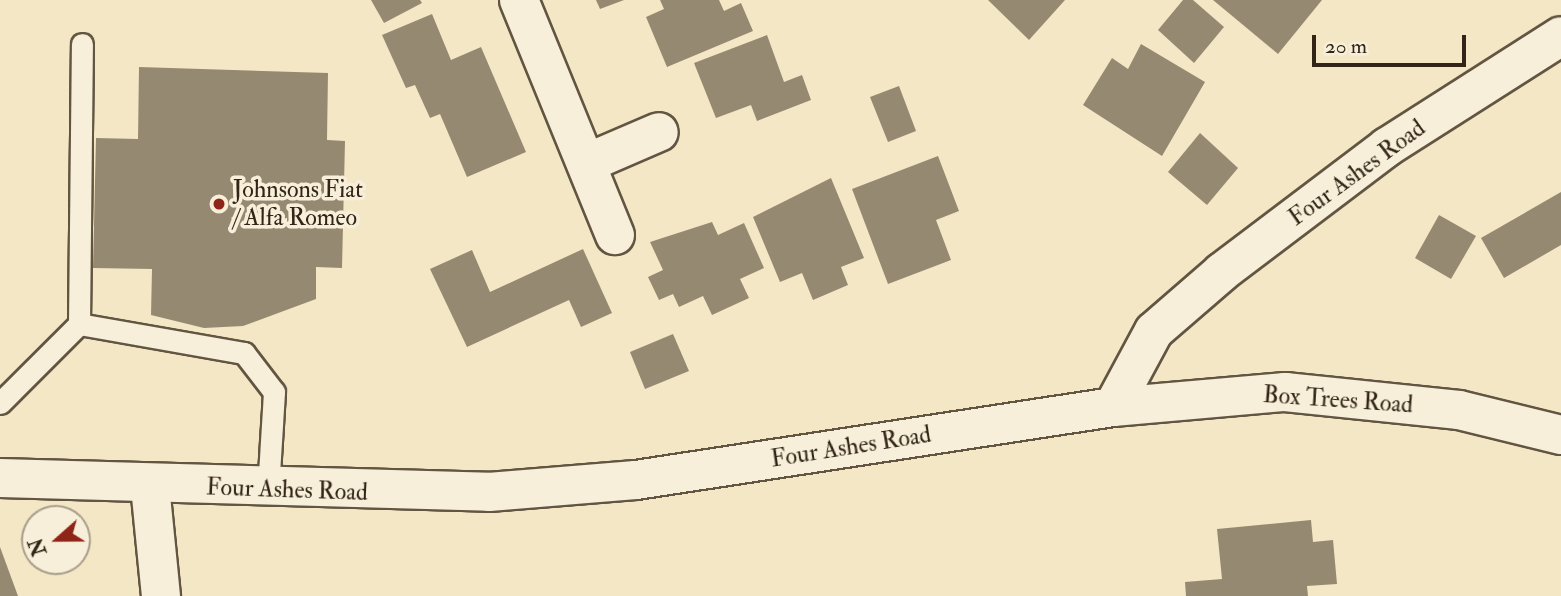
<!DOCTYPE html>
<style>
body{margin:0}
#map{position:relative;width:1561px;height:596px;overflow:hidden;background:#f3e7c5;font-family:"IM FELL Double Pica",serif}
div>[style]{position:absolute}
.building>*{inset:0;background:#968971}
.roads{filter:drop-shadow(2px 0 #625542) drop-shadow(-2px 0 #625542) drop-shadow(0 2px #625542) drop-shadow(0 -2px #625542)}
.service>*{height:21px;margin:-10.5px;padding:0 10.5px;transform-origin:10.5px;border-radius:10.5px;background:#f7efd9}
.minor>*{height:38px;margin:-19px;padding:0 19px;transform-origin:19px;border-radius:19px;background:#f7efd9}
.tertiary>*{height:38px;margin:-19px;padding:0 19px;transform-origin:19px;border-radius:19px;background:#f7efd9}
.dots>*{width:19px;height:19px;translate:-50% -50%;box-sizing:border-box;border:4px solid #f7efd9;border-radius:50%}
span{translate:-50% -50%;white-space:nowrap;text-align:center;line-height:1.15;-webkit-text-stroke:7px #f7efd9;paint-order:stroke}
.street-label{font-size:24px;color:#322416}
.poi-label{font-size:24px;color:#322416}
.left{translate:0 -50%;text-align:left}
.north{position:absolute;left:21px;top:505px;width:70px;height:70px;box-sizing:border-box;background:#f7efd9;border:2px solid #a89e8b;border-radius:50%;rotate:249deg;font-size:19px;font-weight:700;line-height:28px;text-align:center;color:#322416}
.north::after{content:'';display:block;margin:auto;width:24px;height:32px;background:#8f2418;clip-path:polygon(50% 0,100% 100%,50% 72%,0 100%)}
.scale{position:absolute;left:1312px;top:35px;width:154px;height:32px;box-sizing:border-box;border:4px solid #322416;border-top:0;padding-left:9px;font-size:21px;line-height:24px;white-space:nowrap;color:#322416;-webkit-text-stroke:5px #f7efd9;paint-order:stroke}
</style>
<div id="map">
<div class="building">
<i style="clip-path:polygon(371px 0,420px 0,422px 3px,384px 23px)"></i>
<i style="clip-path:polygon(596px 0,624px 0,600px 9px)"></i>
<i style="clip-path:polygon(660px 0,719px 0,724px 11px,741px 3px,753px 31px,667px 67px,646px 17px,664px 9px)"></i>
<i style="clip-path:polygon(988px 0,1065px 0,1029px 40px)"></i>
<i style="clip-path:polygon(1183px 0,1193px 0,1224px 27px,1194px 63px,1158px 30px)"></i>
<i style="clip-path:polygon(1213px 0,1322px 0,1278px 54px)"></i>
<i style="clip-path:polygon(432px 14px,451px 60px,481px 47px,526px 152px,467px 177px,440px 114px,430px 118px,415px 85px,406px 88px,382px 35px)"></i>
<i style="clip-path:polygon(767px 35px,784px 82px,802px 75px,811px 100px,757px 121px,751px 105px,716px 118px,694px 63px)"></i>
<i style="clip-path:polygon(1141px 44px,1205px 82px,1162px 156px,1083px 105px,1112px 58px,1128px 69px)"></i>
<i style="clip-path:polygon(139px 67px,328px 73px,327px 140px,345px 141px,342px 268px,316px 267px,316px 299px,243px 326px,204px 328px,151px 315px,152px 269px,93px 268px,96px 138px,138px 139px)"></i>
<i style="clip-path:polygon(899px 86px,916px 131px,888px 142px,870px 97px)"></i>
<i style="clip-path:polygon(1200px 133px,1238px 168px,1207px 205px,1168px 172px)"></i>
<i style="clip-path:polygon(938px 156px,959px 211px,936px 220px,951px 260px,888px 284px,852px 189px)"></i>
<i style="clip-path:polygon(831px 178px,864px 258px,841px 267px,848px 285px,813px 300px,802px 273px,780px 282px,753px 217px)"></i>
<i style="clip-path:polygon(1561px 192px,1561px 245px,1504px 278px,1481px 238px)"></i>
<i style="clip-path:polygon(1439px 215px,1476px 236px,1451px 279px,1415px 258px)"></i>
<i style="clip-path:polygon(712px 222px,718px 235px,744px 223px,764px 268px,740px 279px,749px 298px,712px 315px,703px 296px,679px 307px,673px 294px,659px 300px,648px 277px,663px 270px,650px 242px)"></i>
<i style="clip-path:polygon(583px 249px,612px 313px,581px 327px,569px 300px,467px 347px,430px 269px,472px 250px,490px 292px)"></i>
<i style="clip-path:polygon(673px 334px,689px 371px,645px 389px,630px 352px)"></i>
<i style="clip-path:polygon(1311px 520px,1313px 542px,1333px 540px,1337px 584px,1307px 586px,1308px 596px,1186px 596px,1185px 582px,1222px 579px,1217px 529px)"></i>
<i style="clip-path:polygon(0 547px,18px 596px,0 596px)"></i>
</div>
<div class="roads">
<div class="service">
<i style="left:79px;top:324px;width:168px;rotate:10deg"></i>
<i style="left:244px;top:353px;width:49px;rotate:52.4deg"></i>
<i style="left:274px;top:392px;width:98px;rotate:93.5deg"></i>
<i style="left:0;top:403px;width:112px;rotate:-45deg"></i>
<i style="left:79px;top:324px;width:280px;rotate:-89.4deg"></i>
</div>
<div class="minor">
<i style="left:519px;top:0;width:254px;rotate:67.8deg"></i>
<i style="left:587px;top:163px;width:78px;rotate:-23.3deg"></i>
</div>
<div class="tertiary">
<i style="left:1113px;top:407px;width:86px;rotate:-61.7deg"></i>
<i style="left:1154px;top:331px;width:90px;rotate:-40.9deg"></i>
<i style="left:1222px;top:272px;width:207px;rotate:-37.1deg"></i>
<i style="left:1387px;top:147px;width:206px;rotate:-32.5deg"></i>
<i style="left:0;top:478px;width:489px;rotate:1.6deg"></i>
<i style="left:489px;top:492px;width:147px;rotate:-4.7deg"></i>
<i style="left:636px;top:480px;width:483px;rotate:-8.7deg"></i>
<i style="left:1113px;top:407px;width:173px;rotate:-5deg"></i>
<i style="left:1285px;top:392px;width:175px;rotate:5.9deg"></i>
<i style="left:1459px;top:410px;width:105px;rotate:13.8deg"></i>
<i style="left:150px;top:486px;width:111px;rotate:84.3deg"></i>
</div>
</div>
<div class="dots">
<i style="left:219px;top:204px;background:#8f2418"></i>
</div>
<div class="street-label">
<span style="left:1357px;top:173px;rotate:-36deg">Four Ashes Road</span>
<span style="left:1338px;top:400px;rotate:4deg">Box Trees Road</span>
<span style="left:851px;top:447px;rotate:-9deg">Four Ashes Road</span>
<span style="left:287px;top:490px;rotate:2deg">Four Ashes Road</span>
</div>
<div class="poi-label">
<span class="left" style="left:233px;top:204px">Johnsons Fiat<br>/ Alfa Romeo</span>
</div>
<div class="north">N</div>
<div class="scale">20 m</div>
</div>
